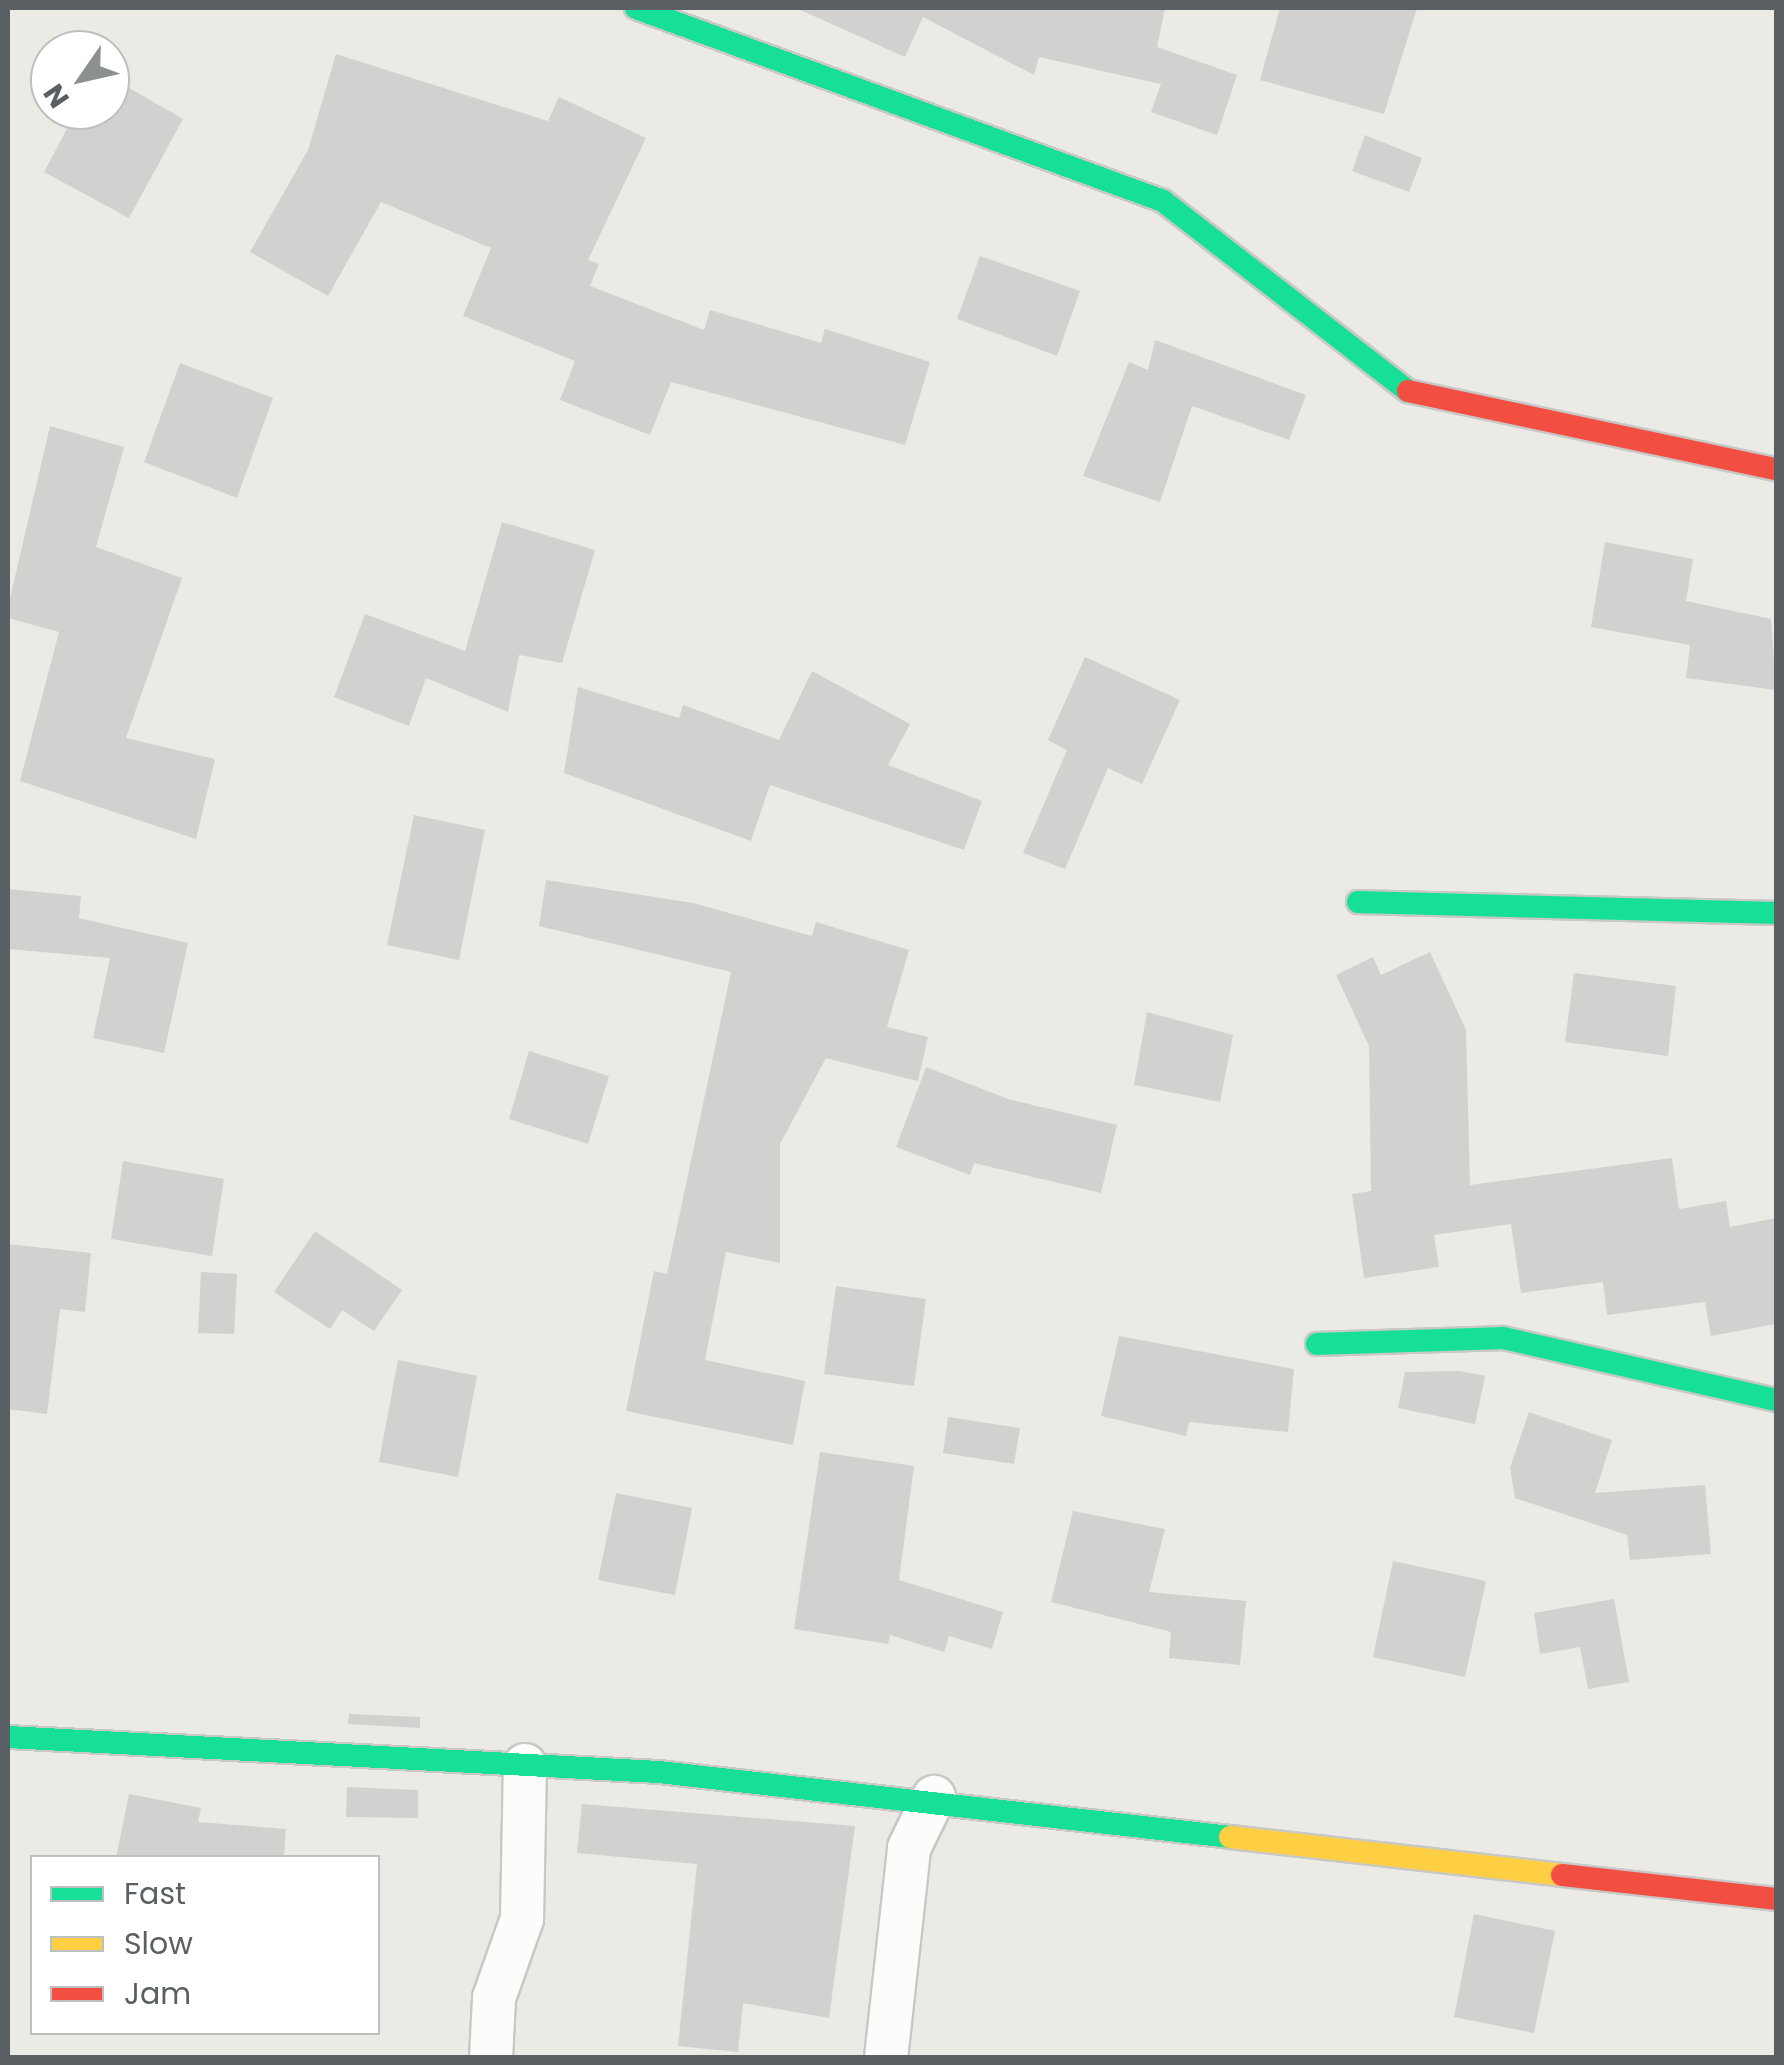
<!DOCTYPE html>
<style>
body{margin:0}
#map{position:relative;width:1784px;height:2065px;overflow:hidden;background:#ebeae5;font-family:Poppins,sans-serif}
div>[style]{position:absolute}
.building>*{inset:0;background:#d3d1cf}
.roads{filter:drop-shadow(2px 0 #c8c8c7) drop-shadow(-2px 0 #c8c8c7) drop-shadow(0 2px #c8c8c7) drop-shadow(0 -2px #c8c8c7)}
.street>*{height:42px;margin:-21px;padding:0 21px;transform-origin:21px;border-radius:21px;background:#fcfcfb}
.fast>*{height:22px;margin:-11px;padding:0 11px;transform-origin:11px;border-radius:11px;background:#16e098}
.slow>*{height:22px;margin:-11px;padding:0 11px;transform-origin:11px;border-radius:11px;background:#ffcf43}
.jam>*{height:22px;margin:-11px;padding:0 11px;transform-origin:11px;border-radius:11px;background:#f24e42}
span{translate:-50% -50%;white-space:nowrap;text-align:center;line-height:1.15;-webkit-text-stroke:8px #fff;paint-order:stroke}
.frame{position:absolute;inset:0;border:10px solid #5a5f63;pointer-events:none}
.legend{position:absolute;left:30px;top:1855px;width:350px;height:180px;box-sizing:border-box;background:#fff;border:2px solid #bdbfc1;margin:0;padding:12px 18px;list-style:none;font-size:30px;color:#5a5f63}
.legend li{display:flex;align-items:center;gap:20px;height:50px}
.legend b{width:50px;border:2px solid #bdbfc1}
.north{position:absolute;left:30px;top:30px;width:100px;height:100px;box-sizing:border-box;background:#fff;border:2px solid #bdbfc1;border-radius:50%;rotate:236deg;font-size:28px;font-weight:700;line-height:40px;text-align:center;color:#5a5f63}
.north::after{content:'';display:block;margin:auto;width:35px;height:45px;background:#8d9090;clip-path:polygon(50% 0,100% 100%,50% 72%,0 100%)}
</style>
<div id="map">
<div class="building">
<i style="clip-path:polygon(796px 8px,1165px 8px,1157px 47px,1237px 75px,1217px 135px,1151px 112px,1161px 84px,1039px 57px,1034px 75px,923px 17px,905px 57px)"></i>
<i style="clip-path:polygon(1280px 8px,1417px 8px,1384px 114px,1260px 80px)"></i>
<i style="clip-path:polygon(336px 54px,548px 121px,559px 97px,646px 138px,588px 260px,599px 264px,590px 286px,704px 330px,710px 310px,821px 343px,825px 329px,930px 362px,905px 445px,671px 382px,650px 435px,560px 400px,575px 361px,463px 316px,491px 248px,381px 202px,328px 296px,250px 252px,308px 150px)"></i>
<i style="clip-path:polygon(110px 77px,183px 119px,129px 218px,44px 172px,77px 110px,110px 110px)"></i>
<i style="clip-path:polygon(1365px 135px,1422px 158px,1409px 192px,1352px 171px)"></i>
<i style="clip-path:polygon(980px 256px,1080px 291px,1057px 356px,957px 319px)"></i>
<i style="clip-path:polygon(1155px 340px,1306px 395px,1289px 440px,1192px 406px,1160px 502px,1083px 476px,1129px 362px,1148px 370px)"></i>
<i style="clip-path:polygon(180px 363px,273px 398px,237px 498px,144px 462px)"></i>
<i style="clip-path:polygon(50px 426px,124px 447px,96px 547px,182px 578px,126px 738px,215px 759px,196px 839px,20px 781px,59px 632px,8px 618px,8px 607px)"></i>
<i style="clip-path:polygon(502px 522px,595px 550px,562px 663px,519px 655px,508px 712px,426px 678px,409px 726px,334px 697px,365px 614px,465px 651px)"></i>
<i style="clip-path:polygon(1605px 542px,1693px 559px,1686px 601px,1771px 619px,1776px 690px,1686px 678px,1690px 645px,1591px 627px)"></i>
<i style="clip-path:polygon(1085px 657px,1180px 700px,1142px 784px,1108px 768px,1065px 869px,1023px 853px,1067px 750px,1048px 740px)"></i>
<i style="clip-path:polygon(812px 671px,910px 724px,888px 765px,982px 801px,964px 850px,770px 785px,751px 841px,564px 773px,578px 687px,679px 718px,683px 705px,779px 740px)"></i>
<i style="clip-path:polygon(414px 815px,485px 830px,459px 960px,387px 945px)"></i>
<i style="clip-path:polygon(546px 880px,693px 903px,812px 936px,816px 922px,909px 950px,887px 1027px,928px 1037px,918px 1081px,826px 1058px,780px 1144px,780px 1263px,726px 1252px,705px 1360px,805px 1381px,793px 1445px,626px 1411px,654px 1271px,667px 1274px,731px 972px,539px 926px)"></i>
<i style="clip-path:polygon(8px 889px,81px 896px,79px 918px,188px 943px,164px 1053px,93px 1038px,110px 958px,8px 949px)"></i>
<i style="clip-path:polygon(1430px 952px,1466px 1030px,1470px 1185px,1672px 1158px,1679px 1209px,1726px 1201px,1730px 1227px,1776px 1218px,1776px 1324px,1711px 1336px,1705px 1302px,1607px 1315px,1603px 1282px,1521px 1293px,1511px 1224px,1434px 1235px,1439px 1267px,1364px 1278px,1352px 1194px,1371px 1191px,1369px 1046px,1336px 975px,1373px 957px,1381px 975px)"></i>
<i style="clip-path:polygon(1574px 973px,1676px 986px,1668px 1056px,1565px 1042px)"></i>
<i style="clip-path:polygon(1147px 1012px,1233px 1035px,1220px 1102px,1134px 1085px)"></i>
<i style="clip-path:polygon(529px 1051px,609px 1076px,588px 1144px,509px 1119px)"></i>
<i style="clip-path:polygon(926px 1067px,1008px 1099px,1117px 1125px,1101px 1193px,974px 1163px,970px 1175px,896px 1147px)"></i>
<i style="clip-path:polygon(123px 1161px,224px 1179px,212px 1256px,111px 1239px)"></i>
<i style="clip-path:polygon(315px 1231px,402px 1290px,374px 1331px,342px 1310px,330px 1329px,274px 1292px)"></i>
<i style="clip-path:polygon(8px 1244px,91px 1253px,85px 1312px,60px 1309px,47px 1414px,8px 1409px)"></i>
<i style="clip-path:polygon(201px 1272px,237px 1274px,234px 1334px,198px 1333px)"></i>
<i style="clip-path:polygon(836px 1286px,926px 1299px,914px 1386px,824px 1374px)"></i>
<i style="clip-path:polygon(1119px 1336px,1294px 1369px,1288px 1432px,1189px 1422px,1186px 1436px,1101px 1416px)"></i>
<i style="clip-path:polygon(398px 1360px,477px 1376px,458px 1477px,379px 1462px)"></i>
<i style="clip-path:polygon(1460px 1371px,1485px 1376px,1475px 1424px,1398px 1408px,1405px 1372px)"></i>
<i style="clip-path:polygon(1529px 1412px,1612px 1440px,1595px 1493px,1705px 1485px,1711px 1554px,1630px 1560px,1627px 1535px,1515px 1498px,1510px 1468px)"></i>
<i style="clip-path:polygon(948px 1417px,1020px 1428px,1014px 1464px,943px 1453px)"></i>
<i style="clip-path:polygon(820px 1452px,914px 1466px,899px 1580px,1003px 1612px,992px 1649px,949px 1636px,944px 1652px,890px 1635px,888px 1644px,794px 1629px)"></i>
<i style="clip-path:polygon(616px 1493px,692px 1508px,675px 1595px,598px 1580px)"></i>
<i style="clip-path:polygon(1073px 1511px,1165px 1529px,1149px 1592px,1246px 1601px,1240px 1665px,1169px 1658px,1171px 1632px,1051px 1602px)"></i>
<i style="clip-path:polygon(1393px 1561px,1486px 1581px,1465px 1677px,1373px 1657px)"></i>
<i style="clip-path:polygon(1614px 1599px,1629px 1682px,1588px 1689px,1580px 1647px,1540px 1654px,1534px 1613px)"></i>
<i style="clip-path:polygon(349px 1714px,420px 1717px,420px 1728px,348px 1724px)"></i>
<i style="clip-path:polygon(347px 1787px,418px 1790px,418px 1818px,346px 1817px)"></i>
<i style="clip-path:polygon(129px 1794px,201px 1808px,198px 1822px,286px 1829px,284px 1858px,116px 1858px)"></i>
<i style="clip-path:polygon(582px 1804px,855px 1826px,829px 2018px,743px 2003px,738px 2052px,678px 2046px,697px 1864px,577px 1853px)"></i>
<i style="clip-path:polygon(1474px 1914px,1555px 1931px,1534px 2033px,1454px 2017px)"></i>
</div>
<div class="roads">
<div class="street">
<i style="left:491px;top:2058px;width:60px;rotate:-87.1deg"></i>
<i style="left:494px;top:1998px;width:84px;rotate:-70.5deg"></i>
<i style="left:522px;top:1919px;width:154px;rotate:-88.9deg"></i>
<i style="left:886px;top:2058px;width:211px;rotate:-83.7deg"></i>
<i style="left:909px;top:1848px;width:57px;rotate:-63.9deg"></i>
</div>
<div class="fast">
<i style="left:636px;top:8px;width:561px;rotate:20.11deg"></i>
<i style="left:1163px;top:201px;width:310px;rotate:37.8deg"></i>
<i style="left:1358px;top:902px;width:418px;rotate:1.5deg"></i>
<i style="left:1317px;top:1344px;width:186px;rotate:-1.8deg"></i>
<i style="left:1503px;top:1338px;width:280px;rotate:12.8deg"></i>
<i style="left:8px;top:1737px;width:652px;rotate:3.08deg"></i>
<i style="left:659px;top:1772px;width:575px;rotate:6.49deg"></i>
</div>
<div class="slow">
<i style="left:1230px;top:1837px;width:334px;rotate:6.5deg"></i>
</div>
<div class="jam">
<i style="left:1408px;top:391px;width:376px;rotate:12deg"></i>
<i style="left:1562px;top:1875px;width:215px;rotate:6.4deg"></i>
</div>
</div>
<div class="frame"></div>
<ul class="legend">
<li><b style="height:12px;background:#16e098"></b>Fast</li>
<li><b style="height:12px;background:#ffcf43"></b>Slow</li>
<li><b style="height:12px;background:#f24e42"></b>Jam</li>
</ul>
<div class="north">N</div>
</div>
